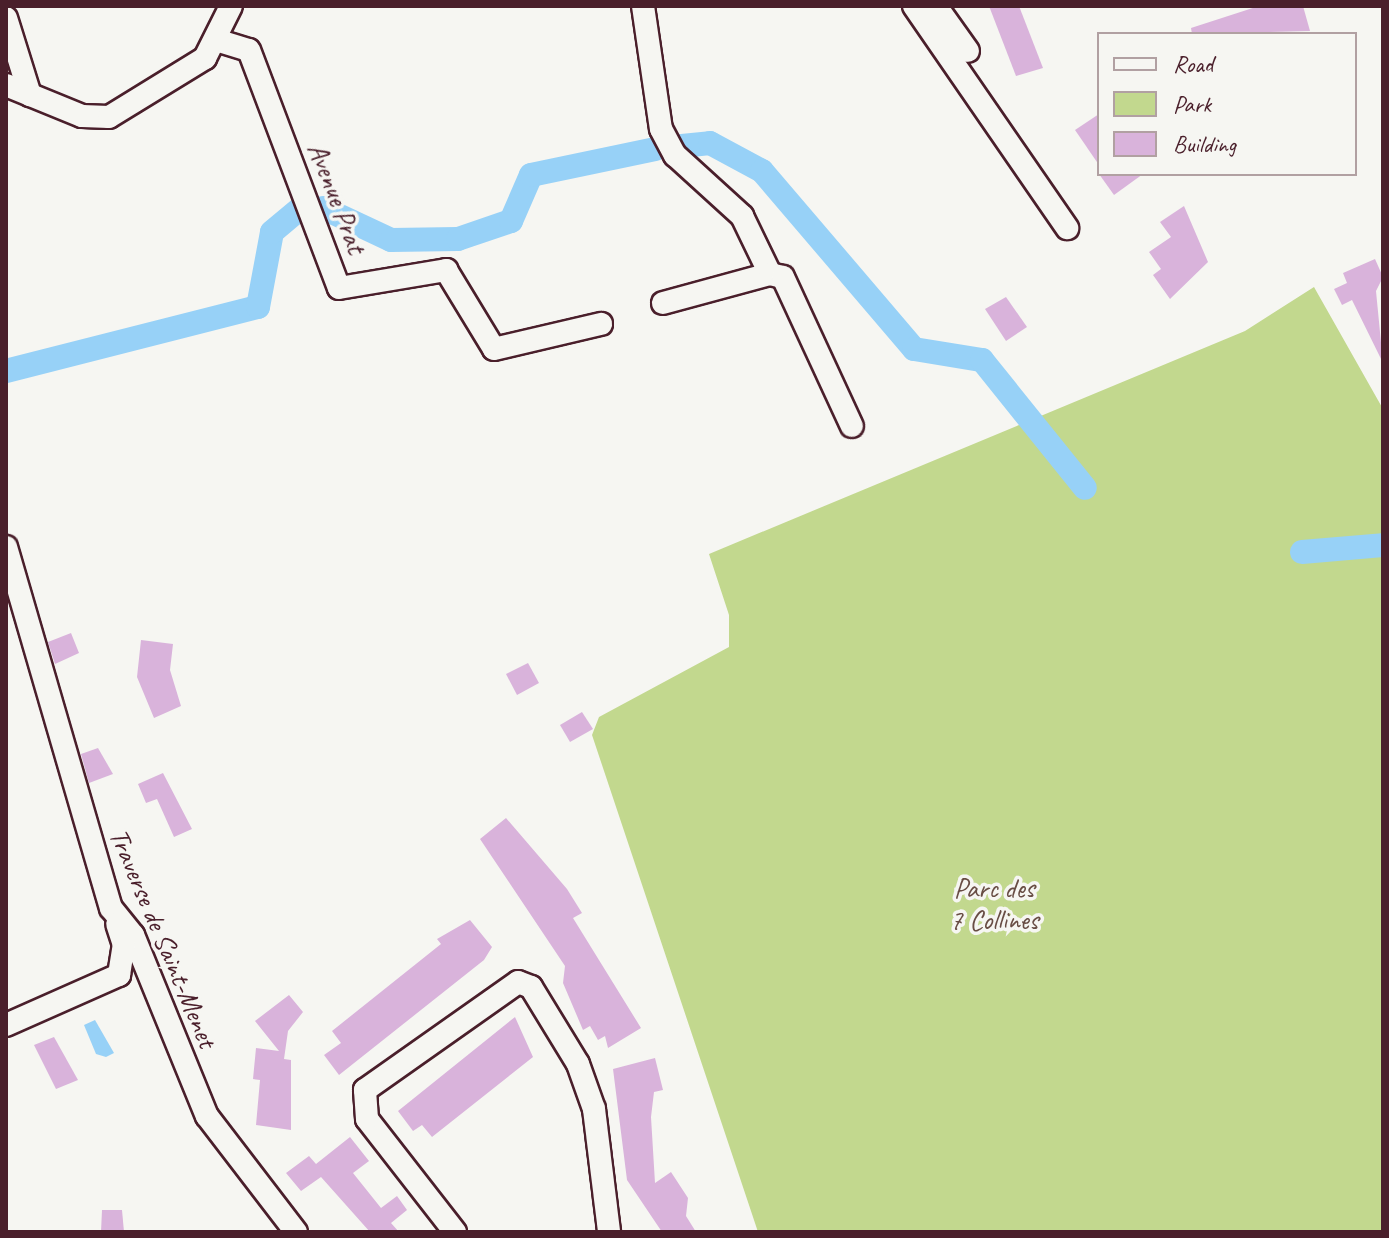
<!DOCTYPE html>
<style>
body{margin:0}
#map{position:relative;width:1389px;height:1238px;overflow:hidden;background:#f6f6f2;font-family:Caveat,sans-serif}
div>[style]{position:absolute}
.green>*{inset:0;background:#c2d88e}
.water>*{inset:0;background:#97d1f7}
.canal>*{height:24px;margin:-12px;padding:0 12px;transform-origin:12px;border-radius:12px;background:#97d1f7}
.building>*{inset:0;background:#d9b3db}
.roads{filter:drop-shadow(2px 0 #4a1f2b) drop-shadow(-2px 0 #4a1f2b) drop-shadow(0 2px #4a1f2b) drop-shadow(0 -2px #4a1f2b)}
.minor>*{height:22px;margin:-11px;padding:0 11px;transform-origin:11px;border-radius:11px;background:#f6f6f2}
span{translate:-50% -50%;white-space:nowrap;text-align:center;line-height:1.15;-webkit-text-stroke:7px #f6f6f2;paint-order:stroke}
.street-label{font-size:28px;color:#4a1f2b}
.park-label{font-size:28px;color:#684d44}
.frame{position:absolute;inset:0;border:8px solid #4a1f2b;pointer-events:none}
.legend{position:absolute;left:1097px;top:32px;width:260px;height:144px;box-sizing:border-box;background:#f6f6f2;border:2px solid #b1a0a2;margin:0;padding:10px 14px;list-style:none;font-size:24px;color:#4a1f2b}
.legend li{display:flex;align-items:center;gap:16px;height:40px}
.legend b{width:40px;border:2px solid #b1a0a2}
</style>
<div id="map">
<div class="green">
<i style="clip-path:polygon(1314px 287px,1383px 409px,1383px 1232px,758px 1232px,592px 735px,599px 717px,729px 647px,729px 615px,709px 554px,1245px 331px)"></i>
</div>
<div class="water">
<i style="clip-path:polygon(95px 1020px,114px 1053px,106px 1057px,96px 1054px,84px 1025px)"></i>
</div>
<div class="canal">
<i style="left:682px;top:146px;width:28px;rotate:-6deg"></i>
<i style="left:710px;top:143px;width:59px;rotate:28.3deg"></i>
<i style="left:762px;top:171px;width:234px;rotate:49.5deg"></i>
<i style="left:914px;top:349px;width:69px;rotate:9.2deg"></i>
<i style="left:982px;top:360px;width:164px;rotate:51.2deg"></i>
<i style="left:323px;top:208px;width:75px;rotate:25.2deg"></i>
<i style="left:391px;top:240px;width:67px;rotate:-0.9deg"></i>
<i style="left:458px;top:239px;width:56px;rotate:-18.8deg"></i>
<i style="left:511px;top:221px;width:50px;rotate:-66.5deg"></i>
<i style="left:531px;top:175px;width:127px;rotate:-11.8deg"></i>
<i style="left:6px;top:371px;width:260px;rotate:-14.3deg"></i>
<i style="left:258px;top:307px;width:76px;rotate:-79.4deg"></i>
<i style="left:272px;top:232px;width:38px;rotate:-40deg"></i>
<i style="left:1302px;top:552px;width:81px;rotate:-4.9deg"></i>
</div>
<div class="building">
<i style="clip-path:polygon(989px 6px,1019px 6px,1043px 68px,1016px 76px)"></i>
<i style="clip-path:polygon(1259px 6px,1303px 6px,1310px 31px,1192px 34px,1191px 28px)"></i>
<i style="clip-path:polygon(1099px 114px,1099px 165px,1075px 130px)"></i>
<i style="clip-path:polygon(1099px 174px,1143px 174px,1114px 195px)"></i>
<i style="clip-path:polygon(1184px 206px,1208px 262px,1170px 299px,1153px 275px,1161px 269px,1149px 252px,1171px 237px,1160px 222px)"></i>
<i style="clip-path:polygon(1375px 259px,1383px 277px,1376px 291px,1383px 363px,1352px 300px,1342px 305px,1334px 289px,1347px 283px,1343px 273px)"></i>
<i style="clip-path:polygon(1006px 297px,1027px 327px,1006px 341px,985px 309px)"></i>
<i style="clip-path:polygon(71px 633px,79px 653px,55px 664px,48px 642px)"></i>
<i style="clip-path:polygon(141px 640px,173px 644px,170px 670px,181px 706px,154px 718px,137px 677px)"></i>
<i style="clip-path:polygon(528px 663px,539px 683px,517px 695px,506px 674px)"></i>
<i style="clip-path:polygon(582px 712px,593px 729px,570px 742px,560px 725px)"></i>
<i style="clip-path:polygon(98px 748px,113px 774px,89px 783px,81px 754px)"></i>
<i style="clip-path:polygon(163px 773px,192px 829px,174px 837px,157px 799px,146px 803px,138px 784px)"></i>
<i style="clip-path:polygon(506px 818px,567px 889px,582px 913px,573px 918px,641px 1028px,608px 1048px,605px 1036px,598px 1040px,590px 1026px,583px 1030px,563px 983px,565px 966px,480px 839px)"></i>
<i style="clip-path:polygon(470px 920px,492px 947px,484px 960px,339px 1075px,324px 1055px,341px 1043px,332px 1031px,441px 944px,437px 939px)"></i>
<i style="clip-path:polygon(289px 995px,303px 1012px,288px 1031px,284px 1059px,291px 1060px,291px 1130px,256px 1125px,260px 1080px,253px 1079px,256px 1048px,279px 1051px,255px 1021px)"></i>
<i style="clip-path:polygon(515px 1017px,533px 1057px,432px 1137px,422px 1125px,413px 1131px,398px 1111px)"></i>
<i style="clip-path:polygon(54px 1037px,78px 1080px,56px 1089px,34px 1045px)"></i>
<i style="clip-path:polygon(655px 1058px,663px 1090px,654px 1092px,651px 1117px,655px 1183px,671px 1172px,688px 1198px,686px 1216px,696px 1232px,662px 1232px,627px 1180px,613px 1069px)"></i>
<i style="clip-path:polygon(350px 1137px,369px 1161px,353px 1173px,381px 1208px,397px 1196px,407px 1210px,391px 1223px,399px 1232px,370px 1232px,321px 1177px,301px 1191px,286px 1173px,309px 1156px,316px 1164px)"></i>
<i style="clip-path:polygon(102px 1210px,122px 1210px,124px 1232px,101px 1232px)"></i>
</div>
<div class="roads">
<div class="minor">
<i style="left:643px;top:6px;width:124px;rotate:81.7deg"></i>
<i style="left:661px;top:129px;width:30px;rotate:62deg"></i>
<i style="left:675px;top:155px;width:91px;rotate:42.3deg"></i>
<i style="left:742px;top:216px;width:64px;rotate:64.2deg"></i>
<i style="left:914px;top:6px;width:270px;rotate:55.4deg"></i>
<i style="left:936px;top:6px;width:55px;rotate:54.6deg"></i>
<i style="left:6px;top:18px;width:81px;rotate:72.7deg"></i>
<i style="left:216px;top:40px;width:34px;rotate:17deg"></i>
<i style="left:249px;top:50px;width:254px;rotate:69.3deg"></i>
<i style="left:339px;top:288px;width:109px;rotate:-9.5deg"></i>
<i style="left:446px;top:270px;width:92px;rotate:58.7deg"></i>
<i style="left:494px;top:349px;width:110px;rotate:-13.2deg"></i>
<i style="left:6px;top:85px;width:82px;rotate:22.2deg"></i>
<i style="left:82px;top:116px;width:27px;rotate:2deg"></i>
<i style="left:109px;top:117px;width:113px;rotate:-31.6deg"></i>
<i style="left:205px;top:58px;width:58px;rotate:-63.4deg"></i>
<i style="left:663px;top:303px;width:111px;rotate:-15.2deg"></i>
<i style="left:770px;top:274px;width:13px;rotate:13deg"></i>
<i style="left:783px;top:277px;width:164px;rotate:65.2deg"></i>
<i style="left:6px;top:547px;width:376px;rotate:73.8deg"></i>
<i style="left:111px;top:908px;width:35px;rotate:51deg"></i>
<i style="left:133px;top:935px;width:196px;rotate:67.8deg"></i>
<i style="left:207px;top:1116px;width:146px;rotate:52.5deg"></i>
<i style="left:6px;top:1025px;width:124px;rotate:-23.9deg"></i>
<i style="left:119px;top:975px;width:30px;rotate:-81deg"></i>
<i style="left:124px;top:945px;width:22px;rotate:-108deg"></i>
<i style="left:455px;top:1232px;width:143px;rotate:-127.9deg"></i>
<i style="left:367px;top:1119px;width:29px;rotate:-94deg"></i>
<i style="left:365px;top:1090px;width:187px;rotate:-35.2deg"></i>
<i style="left:518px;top:982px;width:14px;rotate:21deg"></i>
<i style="left:531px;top:987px;width:90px;rotate:58.6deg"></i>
<i style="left:578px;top:1064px;width:48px;rotate:70.4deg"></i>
<i style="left:594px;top:1109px;width:124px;rotate:83deg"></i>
</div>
</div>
<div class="street-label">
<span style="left:337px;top:198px;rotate:69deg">Avenue Prat</span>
<span style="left:163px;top:938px;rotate:67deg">Traverse de Saint-Menet</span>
</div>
<div class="park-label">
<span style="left:994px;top:904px">Parc des<br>7 Collines</span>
</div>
<div class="frame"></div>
<ul class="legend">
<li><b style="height:10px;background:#f6f6f2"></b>Road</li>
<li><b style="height:22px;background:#c2d88e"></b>Park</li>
<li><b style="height:22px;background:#d9b3db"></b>Building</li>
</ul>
</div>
